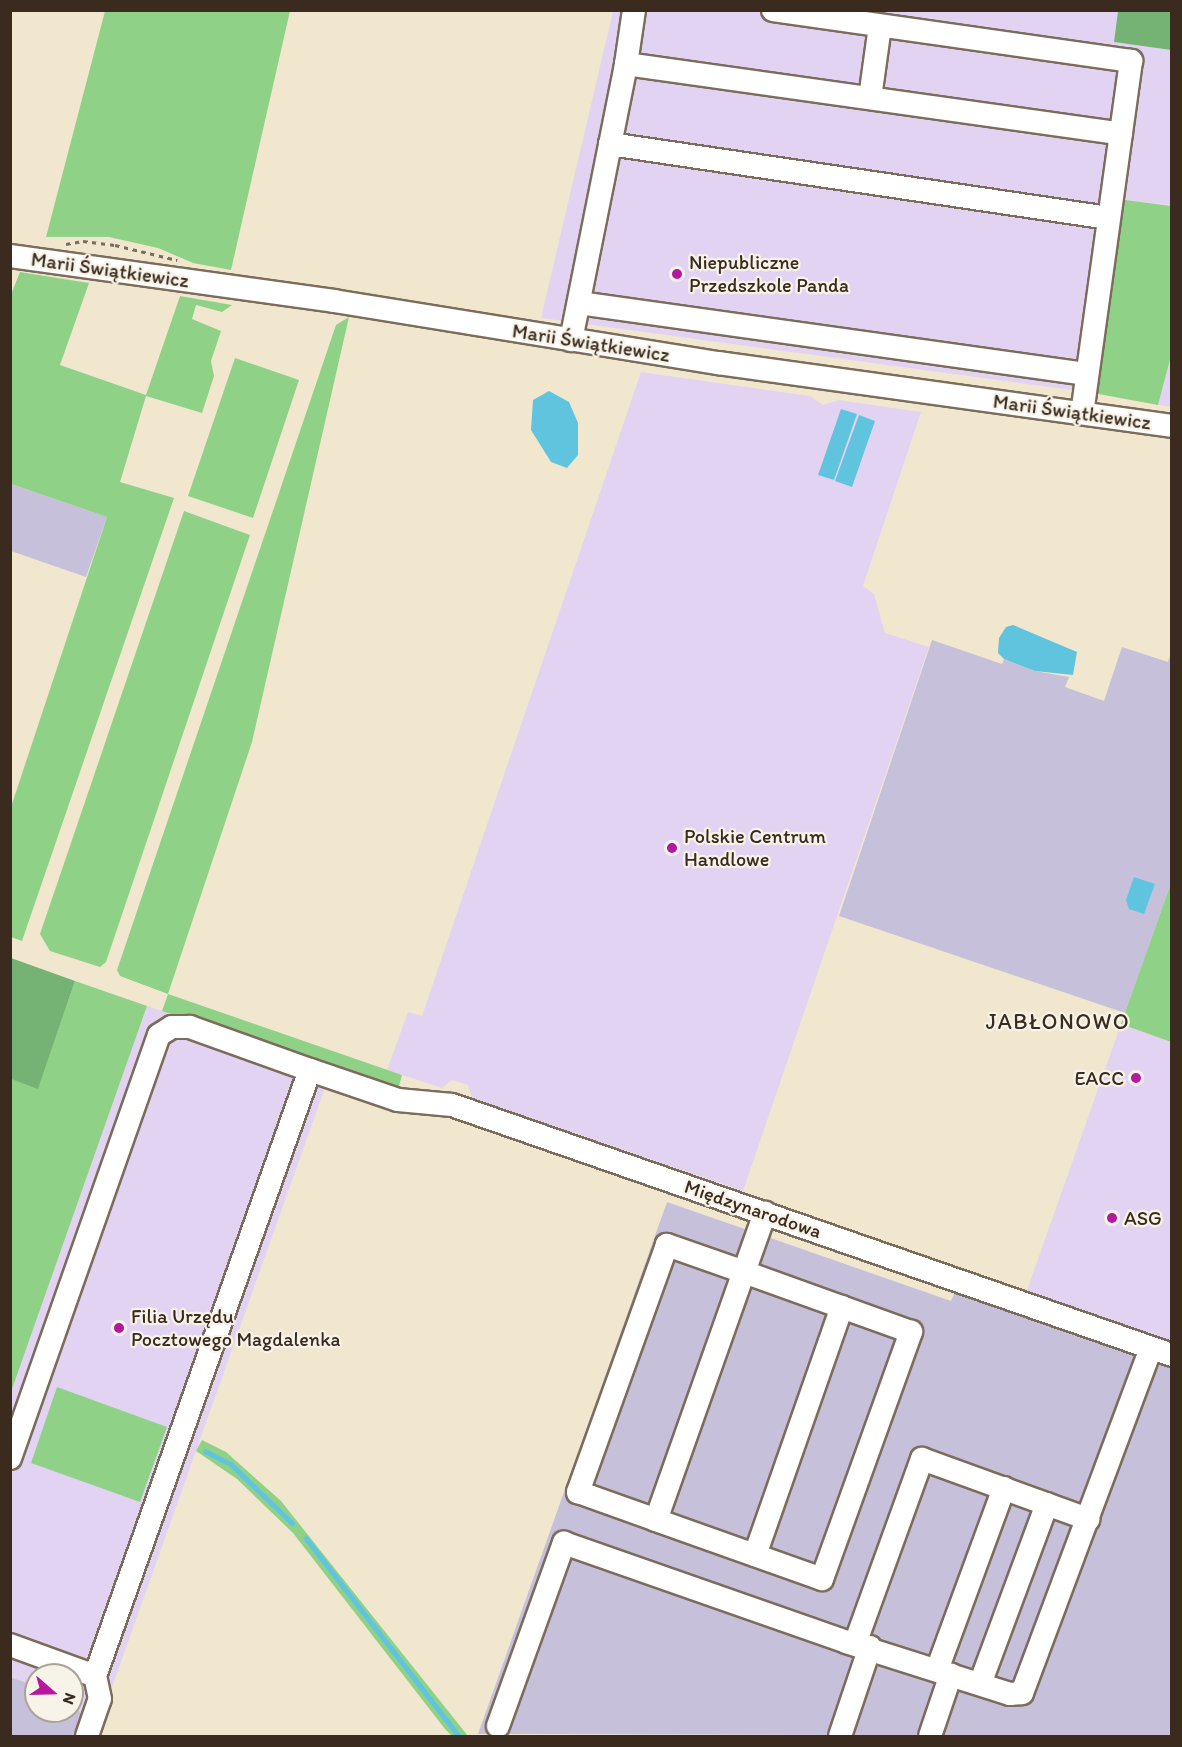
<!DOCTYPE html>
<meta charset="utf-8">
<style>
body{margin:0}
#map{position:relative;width:1182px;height:1747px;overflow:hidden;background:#f1e7ce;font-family:Itim,sans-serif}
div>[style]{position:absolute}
.built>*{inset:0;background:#e3d3f2}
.industrial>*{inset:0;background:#c6c0da}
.green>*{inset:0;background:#90d188}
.forest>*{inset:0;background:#74b374}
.water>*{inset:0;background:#61c4de}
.stream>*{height:4.5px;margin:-2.25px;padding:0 2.25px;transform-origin:2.25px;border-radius:2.25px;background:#61c4de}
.path>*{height:3px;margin-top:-1.5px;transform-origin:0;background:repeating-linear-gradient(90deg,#7b6c5c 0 4.5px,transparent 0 9px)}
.roads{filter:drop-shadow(2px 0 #7b6c5c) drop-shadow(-2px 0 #7b6c5c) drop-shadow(0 2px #7b6c5c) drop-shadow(0 -2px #7b6c5c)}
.minor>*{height:22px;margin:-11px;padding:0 11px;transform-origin:11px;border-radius:11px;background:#fff}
.dots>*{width:16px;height:16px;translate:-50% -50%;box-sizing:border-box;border:3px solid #f7f3e8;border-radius:50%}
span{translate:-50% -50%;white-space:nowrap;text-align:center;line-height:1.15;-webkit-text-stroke:4.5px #f7f3e8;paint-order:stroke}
.poi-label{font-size:20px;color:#3b2a1e}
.left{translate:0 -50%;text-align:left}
.right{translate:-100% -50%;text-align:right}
.street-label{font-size:20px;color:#3b2a1e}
.quarter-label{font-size:22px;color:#3b2a1e;letter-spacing:1.5px}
.frame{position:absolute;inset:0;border:12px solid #3b2a1e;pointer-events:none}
.north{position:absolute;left:24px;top:1663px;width:60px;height:60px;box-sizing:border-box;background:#f7f3e8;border:2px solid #aca397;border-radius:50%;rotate:110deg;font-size:16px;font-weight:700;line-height:24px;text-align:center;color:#3b2a1e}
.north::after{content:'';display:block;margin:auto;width:21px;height:27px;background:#b5179e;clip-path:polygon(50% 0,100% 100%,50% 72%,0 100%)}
</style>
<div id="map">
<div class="built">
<i style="clip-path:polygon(613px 11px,1118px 11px,1114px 42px,1171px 50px,1171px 206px,1119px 199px,1093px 393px,541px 318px)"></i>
<i style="clip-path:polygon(1171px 356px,1171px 407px,1158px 405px)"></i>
<i style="clip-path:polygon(641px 372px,810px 396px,823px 405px,839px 400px,921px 412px,863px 586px,874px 594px,885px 633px,929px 647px,743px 1191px,472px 1098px,468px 1085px,452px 1080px,442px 1088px,387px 1070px,408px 1012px,422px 1016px)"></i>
<i style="clip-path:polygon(147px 1006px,332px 1068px,99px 1724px,85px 1722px,72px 1698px,72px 1675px,36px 1675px,36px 1686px,11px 1677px,11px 1392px)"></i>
<i style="clip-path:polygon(1121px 1024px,1171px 1042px,1171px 1345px,1026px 1293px)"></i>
</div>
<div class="industrial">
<i style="clip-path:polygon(11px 484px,107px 517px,86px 577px,11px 551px)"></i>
<i style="clip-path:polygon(932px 640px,1002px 664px,1004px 659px,1035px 671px,1069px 677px,1065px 687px,1104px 701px,1122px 647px,1168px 662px,1171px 652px,1171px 883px,1125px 1013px,839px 916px)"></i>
<i style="clip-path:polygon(667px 1202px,951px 1301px,957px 1287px,1171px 1364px,1171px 1736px,478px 1734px)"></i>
<i style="clip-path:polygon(10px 1677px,36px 1686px,36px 1711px,72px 1711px,73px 1699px,85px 1722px,80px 1736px,11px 1736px)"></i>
</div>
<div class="green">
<i style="clip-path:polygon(105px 11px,290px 11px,231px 270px,193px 263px,158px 248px,109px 237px,46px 237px)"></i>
<i style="clip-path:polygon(1118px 199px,1171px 206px,1171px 356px,1158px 405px,1093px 393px)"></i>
<i style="clip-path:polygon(20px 272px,89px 283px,60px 365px,146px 395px,180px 296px,232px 305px,222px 312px,196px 305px,192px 319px,221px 331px,211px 361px,214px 376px,202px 413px,146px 396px,120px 482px,174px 498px,22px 941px,11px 937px,11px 807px,107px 517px,11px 484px,10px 297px)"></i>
<i style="clip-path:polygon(349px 317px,252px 742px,168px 994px,402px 1075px,398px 1090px,162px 1011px,168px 994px,120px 976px,117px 970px,336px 325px)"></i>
<i style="clip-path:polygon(235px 358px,299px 380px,253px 518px,188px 496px)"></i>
<i style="clip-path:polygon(184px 511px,250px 535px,106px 962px,100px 967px,50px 951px,40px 934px)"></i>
<i style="clip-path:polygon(1171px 883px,1172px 1042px,1171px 1042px,1121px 1024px)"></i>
<i style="clip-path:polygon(75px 981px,147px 1006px,11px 1392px,11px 1079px,38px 1088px)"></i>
<i style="clip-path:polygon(57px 1387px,167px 1427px,140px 1502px,31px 1463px)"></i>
<i style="clip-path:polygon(202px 1440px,226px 1452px,281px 1501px,468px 1736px,452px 1736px,445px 1729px,293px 1533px,237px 1479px,196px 1451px)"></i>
</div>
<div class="forest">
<i style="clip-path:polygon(1118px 11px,1171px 11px,1171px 50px,1114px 42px)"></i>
<i style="clip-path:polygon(11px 958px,75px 981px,38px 1089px,11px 1079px)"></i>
</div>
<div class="water">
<i style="clip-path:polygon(549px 391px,569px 402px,578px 423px,578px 455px,567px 468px,551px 462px,531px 430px,533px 400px)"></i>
<i style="clip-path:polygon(841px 409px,857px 414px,834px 480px,818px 475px)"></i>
<i style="clip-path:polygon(859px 415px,875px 421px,852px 487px,835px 481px)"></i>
<i style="clip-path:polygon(1013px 625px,1077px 652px,1073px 675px,1035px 671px,1004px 659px,998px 653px,999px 638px,1006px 627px)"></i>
<i style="clip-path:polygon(1134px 877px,1155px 884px,1144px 914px,1129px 909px,1126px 900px)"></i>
</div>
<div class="stream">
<i style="left:205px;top:1451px;width:29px;rotate:27deg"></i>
<i style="left:231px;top:1464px;width:85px;rotate:44deg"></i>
<i style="left:306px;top:1538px;width:250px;rotate:52.3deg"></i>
</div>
<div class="path">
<i style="left:66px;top:244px;width:17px;rotate:-10deg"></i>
<i style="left:83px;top:241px;width:32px;rotate:7deg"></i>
<i style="left:115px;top:245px;width:64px;rotate:13.6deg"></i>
</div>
<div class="roads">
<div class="minor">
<i style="left:634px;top:10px;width:55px;rotate:98.4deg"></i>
<i style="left:626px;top:64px;width:500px;rotate:8deg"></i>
<i style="left:773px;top:10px;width:362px;rotate:8.1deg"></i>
<i style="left:1131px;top:61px;width:355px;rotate:97.9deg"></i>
<i style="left:870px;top:98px;width:73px;rotate:-82.1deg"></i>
<i style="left:610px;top:144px;width:504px;rotate:8.44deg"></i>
<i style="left:10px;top:256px;width:327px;rotate:7.9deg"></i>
<i style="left:334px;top:301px;width:389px;rotate:9.2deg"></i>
<i style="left:718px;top:363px;width:458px;rotate:7.9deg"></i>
<i style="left:579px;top:303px;width:513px;rotate:7.96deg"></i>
<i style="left:571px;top:340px;width:281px;rotate:-78.7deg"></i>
<i style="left:10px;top:1458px;width:448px;rotate:-70.6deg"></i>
<i style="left:159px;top:1035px;width:15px;rotate:-32deg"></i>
<i style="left:172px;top:1027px;width:18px"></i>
<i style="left:190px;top:1027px;width:127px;rotate:19.7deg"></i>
<i style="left:656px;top:1520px;width:176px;rotate:19.6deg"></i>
<i style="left:822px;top:1579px;width:263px;rotate:-70.2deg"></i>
<i style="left:911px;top:1332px;width:177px;rotate:-160.2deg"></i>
<i style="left:744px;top:1272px;width:82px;rotate:-160.7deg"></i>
<i style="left:667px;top:1245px;width:263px;rotate:109.8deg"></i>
<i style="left:578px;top:1492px;width:83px;rotate:19.7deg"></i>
<i style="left:656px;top:1520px;width:263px;rotate:-70.5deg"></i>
<i style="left:744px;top:1272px;width:63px;rotate:-70.4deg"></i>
<i style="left:755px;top:1555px;width:263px;rotate:-70.7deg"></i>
<i style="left:855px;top:1644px;width:197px;rotate:-70.1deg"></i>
<i style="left:922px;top:1459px;width:177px;rotate:19.9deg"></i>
<i style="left:10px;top:1645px;width:90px;rotate:20deg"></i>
<i style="left:937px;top:1670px;width:194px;rotate:-69.8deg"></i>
<i style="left:980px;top:1684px;width:192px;rotate:-69.6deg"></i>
<i style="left:498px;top:1726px;width:195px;rotate:-70.2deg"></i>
<i style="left:564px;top:1543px;width:299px;rotate:19.3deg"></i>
<i style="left:846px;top:1642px;width:172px;rotate:17.6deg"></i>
<i style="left:1010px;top:1694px;width:12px;rotate:-5deg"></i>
<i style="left:1022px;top:1693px;width:368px;rotate:-69.5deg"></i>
<i style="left:87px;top:1736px;width:39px;rotate:-71deg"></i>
<i style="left:100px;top:1699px;width:24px;rotate:-102deg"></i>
<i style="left:95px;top:1676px;width:643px;rotate:-70.47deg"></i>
<i style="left:310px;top:1070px;width:93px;rotate:18.8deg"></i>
<i style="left:398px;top:1100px;width:54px;rotate:5.3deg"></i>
<i style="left:452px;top:1105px;width:762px;rotate:19.15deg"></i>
<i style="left:840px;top:1736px;width:94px;rotate:-71.4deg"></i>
<i style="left:930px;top:1736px;width:65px;rotate:-71.3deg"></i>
</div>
</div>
<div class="dots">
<i style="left:677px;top:274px;background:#b5179e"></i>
<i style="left:672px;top:848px;background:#b5179e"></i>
<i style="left:1136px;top:1078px;background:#b5179e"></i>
<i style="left:1112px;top:1218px;background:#b5179e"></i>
<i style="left:119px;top:1328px;background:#b5179e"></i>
</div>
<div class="poi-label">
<span class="left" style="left:689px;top:274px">Niepubliczne<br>Przedszkole Panda</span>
<span class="left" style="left:684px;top:848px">Polskie Centrum<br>Handlowe</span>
<span class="right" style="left:1124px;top:1078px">EACC</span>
<span class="left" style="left:1124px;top:1218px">ASG</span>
<span class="left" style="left:131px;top:1328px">Filia Urzędu<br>Pocztowego Magdalenka</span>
</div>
<div class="street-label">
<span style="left:110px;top:270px;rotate:8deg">Marii Świątkiewicz</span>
<span style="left:591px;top:343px;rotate:9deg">Marii Świątkiewicz</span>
<span style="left:1072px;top:412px;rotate:8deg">Marii Świątkiewicz</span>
<span style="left:753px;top:1209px;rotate:19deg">Międzynarodowa</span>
</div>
<div class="quarter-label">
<span style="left:1058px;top:1022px">JABŁONOWO</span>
</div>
<div class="frame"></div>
<div class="north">N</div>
</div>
